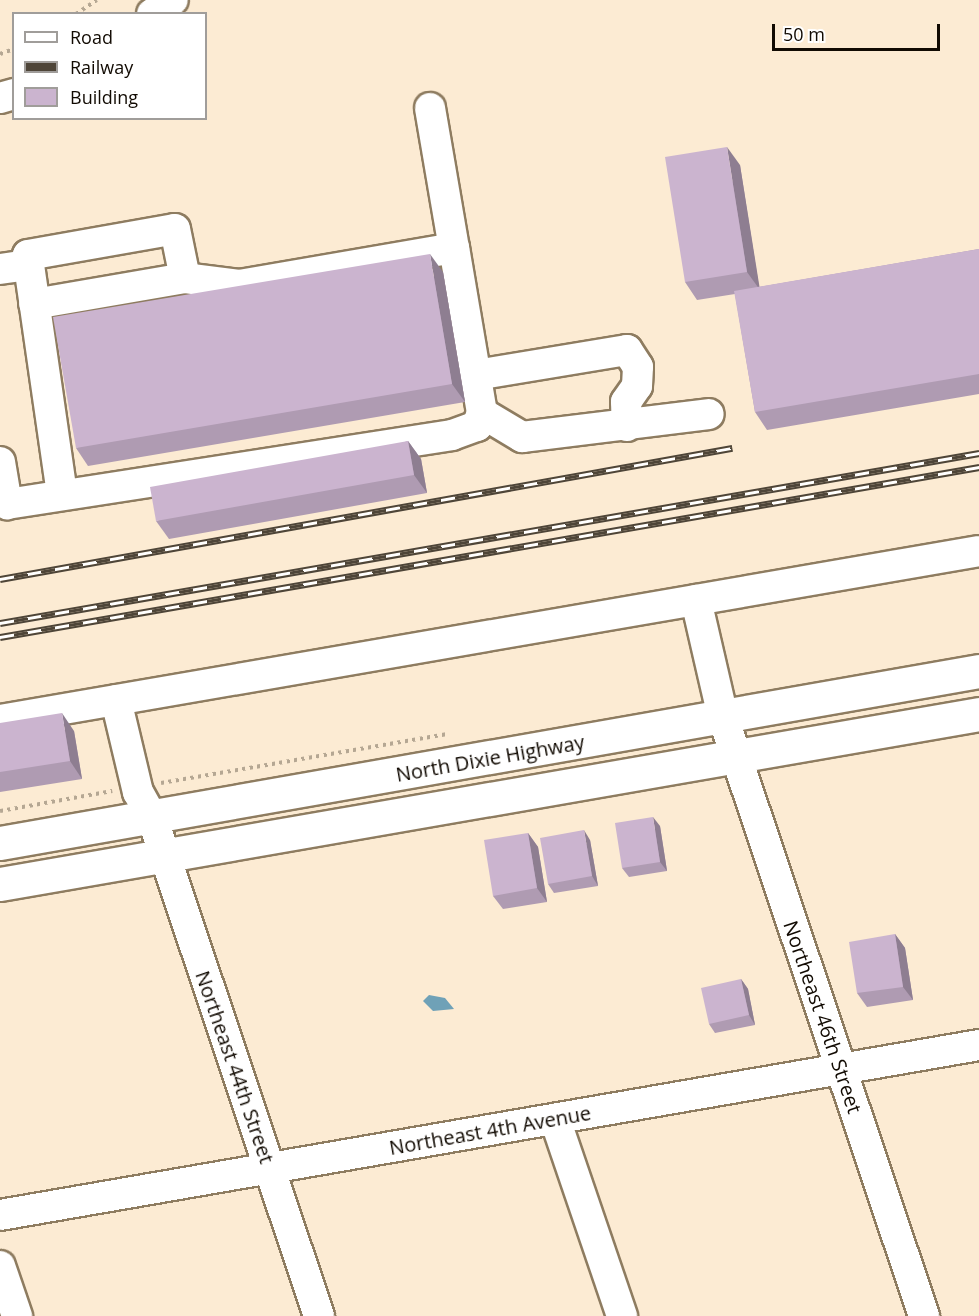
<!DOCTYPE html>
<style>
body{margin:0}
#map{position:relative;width:979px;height:1316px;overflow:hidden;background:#fcebd3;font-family:"Open Sans",sans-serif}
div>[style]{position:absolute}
.water>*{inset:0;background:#6fa1b7}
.path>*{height:4px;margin-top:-2px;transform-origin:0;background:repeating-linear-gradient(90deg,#b5a793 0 3px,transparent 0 7.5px)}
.roads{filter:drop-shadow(2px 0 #8e7c60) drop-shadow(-2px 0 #8e7c60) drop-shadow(0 2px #8e7c60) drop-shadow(0 -2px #8e7c60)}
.minor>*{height:30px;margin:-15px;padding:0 15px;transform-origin:15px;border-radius:15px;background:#fff}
.major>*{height:33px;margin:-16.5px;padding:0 16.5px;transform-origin:16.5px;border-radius:16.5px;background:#fff}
.rail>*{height:7px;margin-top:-3.5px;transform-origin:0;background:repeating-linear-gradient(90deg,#fff 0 14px,#4e4538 0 28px);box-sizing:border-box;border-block:2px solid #4e4538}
.wall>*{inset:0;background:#af9bb2}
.shaded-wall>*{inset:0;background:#8e7e91}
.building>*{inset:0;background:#cbb4cf}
span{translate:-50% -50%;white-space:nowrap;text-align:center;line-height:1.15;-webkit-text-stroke:4.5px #fff;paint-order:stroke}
.street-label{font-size:20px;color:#110a02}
.legend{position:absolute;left:12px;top:12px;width:195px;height:108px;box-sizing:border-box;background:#fff;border:2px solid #a09d9a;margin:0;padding:8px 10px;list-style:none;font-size:18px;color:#110a02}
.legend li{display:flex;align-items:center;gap:12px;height:30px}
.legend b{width:30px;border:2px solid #a09d9a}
.scale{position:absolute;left:772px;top:24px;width:168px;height:27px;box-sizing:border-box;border:3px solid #110a02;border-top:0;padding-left:8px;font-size:18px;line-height:21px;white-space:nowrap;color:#110a02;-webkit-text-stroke:4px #fff;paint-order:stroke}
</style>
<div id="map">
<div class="water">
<i style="clip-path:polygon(429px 995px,445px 998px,454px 1009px,433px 1011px,423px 1001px)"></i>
</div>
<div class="path">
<i style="left:76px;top:14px;width:25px;rotate:-34deg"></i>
<i style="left:0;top:54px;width:15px;rotate:-20deg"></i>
<i style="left:161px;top:783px;width:292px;rotate:-9.7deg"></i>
<i style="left:0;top:811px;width:114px;rotate:-10.1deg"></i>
</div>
<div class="roads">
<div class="minor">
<i style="left:152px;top:14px;width:25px;rotate:-34deg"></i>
<i style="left:0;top:98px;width:15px;rotate:-16deg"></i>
<i style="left:430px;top:108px;width:142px;rotate:80.3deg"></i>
<i style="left:29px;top:265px;width:10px;rotate:-96deg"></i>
<i style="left:28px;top:255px;width:149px;rotate:-10deg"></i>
<i style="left:175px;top:229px;width:50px;rotate:78.5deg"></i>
<i style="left:185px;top:278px;width:153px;rotate:170.2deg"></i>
<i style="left:0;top:269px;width:29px;rotate:-8deg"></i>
<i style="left:29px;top:265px;width:232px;rotate:81.8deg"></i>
<i style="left:476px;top:375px;width:153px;rotate:-9.4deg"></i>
<i style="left:627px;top:350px;width:20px;rotate:57deg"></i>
<i style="left:638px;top:367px;width:19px;rotate:93deg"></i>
<i style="left:637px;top:386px;width:19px;rotate:125deg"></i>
<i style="left:626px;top:402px;width:24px;rotate:88deg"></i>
<i style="left:482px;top:413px;width:47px;rotate:31deg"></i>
<i style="left:522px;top:437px;width:188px;rotate:-7deg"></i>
<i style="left:0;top:462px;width:43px;rotate:80.5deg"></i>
<i style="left:7px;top:504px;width:450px;rotate:-8.8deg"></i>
<i style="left:452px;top:435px;width:27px;rotate:-20deg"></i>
<i style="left:477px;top:426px;width:14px;rotate:-69deg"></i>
<i style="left:482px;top:413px;width:167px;rotate:-99.6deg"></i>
<i style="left:454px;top:248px;width:218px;rotate:170.2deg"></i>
<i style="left:239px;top:285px;width:54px;rotate:-172.6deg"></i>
<i style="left:696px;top:600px;width:120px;rotate:77deg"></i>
<i style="left:723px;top:717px;width:632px;rotate:71.45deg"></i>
<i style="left:116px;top:700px;width:95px;rotate:76.6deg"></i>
<i style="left:138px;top:792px;width:29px;rotate:61deg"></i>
<i style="left:152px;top:817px;width:526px;rotate:71.5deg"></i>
<i style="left:0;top:720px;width:993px;rotate:-9.79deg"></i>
<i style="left:555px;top:1119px;width:208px;rotate:71.2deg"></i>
<i style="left:0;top:1215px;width:994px;rotate:-9.85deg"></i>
<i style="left:0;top:1266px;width:53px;rotate:71.2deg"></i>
</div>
<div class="major">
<i style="left:0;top:843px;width:994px;rotate:-9.96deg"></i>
<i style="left:0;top:884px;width:994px;rotate:-9.85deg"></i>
</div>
</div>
<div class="rail">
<i style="left:0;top:579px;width:744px;rotate:-10.15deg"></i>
<i style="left:0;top:623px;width:994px;rotate:-9.85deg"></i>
<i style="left:0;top:637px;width:994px;rotate:-9.85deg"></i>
</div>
<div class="wall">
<i style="clip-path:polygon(740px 165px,759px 287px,979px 249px,979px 394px,767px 430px,755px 412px,735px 294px,697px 300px,685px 282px)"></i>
<i style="clip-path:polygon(443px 272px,465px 402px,88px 466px,76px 448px)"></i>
<i style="clip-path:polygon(408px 441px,421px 459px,427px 493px,169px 539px,156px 521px)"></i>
<i style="clip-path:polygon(0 723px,74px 731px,82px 779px,0 792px)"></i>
<i style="clip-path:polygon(660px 826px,667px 871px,629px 877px,622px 868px)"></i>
<i style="clip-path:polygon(528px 833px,538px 847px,547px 902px,503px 909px,493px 896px)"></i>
<i style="clip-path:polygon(590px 840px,598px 886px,554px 893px,548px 884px)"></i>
<i style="clip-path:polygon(895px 934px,905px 948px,913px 1000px,867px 1007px,857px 993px)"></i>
<i style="clip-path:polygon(741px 979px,748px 989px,755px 1025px,715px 1033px,709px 1024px)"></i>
</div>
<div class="shaded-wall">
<i style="clip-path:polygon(727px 147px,740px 165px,760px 290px,747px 272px)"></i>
<i style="clip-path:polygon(430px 254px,443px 272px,465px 402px,452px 384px)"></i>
<i style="clip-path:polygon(408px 441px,421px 459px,427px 493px,414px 475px)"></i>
<i style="clip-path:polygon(62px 713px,74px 731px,82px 779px,70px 761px)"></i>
<i style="clip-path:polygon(653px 817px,660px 826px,667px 871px,660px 862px)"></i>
<i style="clip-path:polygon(584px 830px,590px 840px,598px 886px,592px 876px)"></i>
<i style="clip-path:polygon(528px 833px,538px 847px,547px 902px,537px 888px)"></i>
<i style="clip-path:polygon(895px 934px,905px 948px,913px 1000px,903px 987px)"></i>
<i style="clip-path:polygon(741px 979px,748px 989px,755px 1025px,749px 1015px)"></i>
</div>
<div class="building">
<i style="clip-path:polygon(727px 147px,747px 272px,685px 282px,665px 157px)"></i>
<i style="clip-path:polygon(979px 249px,979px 374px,755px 412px,734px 291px)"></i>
<i style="clip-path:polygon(430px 254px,452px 384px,76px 448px,53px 317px)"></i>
<i style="clip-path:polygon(408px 441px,414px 475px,156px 521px,150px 487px)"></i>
<i style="clip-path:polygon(62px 713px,70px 761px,0 772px,0 723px)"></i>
<i style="clip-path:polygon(653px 817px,660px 862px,622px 868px,615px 823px)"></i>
<i style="clip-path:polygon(584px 830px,592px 876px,548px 884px,540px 838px)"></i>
<i style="clip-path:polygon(528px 833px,537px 888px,493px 896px,484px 840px)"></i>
<i style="clip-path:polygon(895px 934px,903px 987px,857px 993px,849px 942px)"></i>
<i style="clip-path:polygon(741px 979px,749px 1015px,709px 1024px,701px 988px)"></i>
</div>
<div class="street-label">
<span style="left:490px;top:758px;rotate:-10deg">North Dixie Highway</span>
<span style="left:823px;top:1017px;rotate:71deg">Northeast 46th Street</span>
<span style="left:235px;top:1067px;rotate:71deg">Northeast 44th Street</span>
<span style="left:490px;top:1130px;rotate:-10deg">Northeast 4th Avenue</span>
</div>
<ul class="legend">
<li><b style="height:8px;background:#fff"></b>Road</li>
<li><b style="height:8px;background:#4e4538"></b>Railway</li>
<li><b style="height:16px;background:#cbb4cf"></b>Building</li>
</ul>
<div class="scale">50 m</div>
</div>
